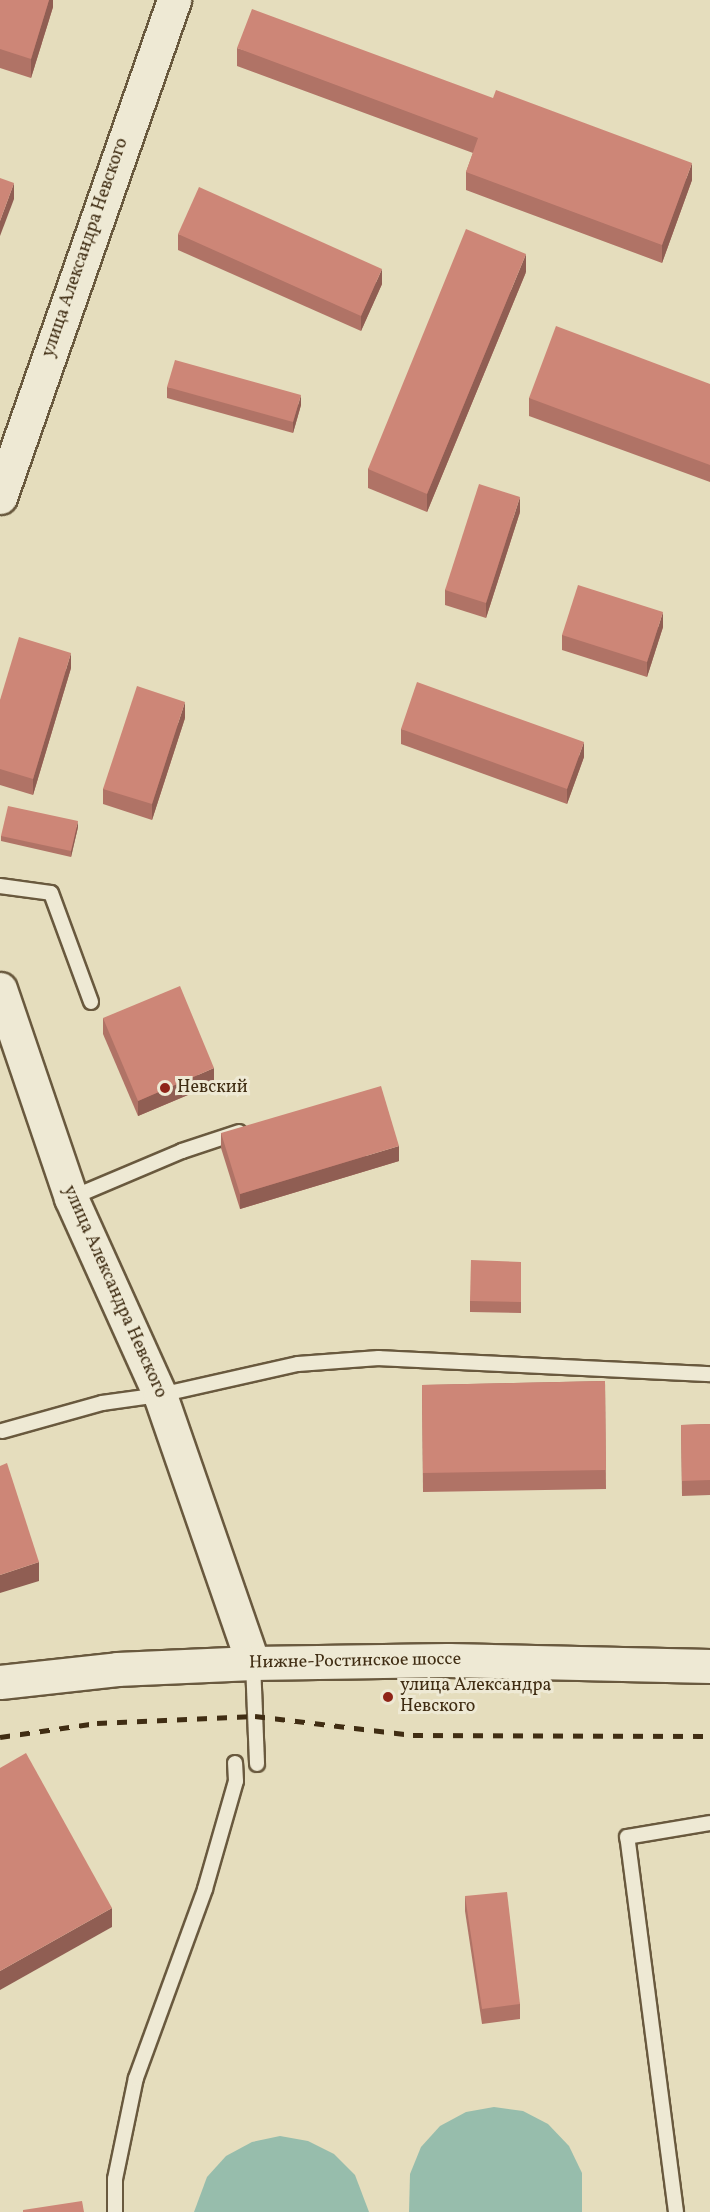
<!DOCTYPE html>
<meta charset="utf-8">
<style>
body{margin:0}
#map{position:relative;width:710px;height:2212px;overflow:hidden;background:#e5ddbd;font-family:Vollkorn,serif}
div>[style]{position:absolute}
.water>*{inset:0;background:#97bdac}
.roads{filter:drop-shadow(2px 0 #69593e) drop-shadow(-2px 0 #69593e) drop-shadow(0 2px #69593e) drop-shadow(0 -2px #69593e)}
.service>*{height:14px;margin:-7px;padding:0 7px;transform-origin:7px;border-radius:7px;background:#eee9d4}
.tertiary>*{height:33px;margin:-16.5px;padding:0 16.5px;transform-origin:16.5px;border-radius:16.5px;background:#eee9d4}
.rail>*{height:4.5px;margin-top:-2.25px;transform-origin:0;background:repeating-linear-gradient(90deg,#402d13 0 10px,transparent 0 20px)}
.wall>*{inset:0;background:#b07366}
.shaded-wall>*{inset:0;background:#905e53}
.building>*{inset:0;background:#cd8677}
.dots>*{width:16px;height:16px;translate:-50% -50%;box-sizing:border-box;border:3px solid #eee9d4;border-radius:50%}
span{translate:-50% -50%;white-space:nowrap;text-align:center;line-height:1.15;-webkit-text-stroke:6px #eee9d4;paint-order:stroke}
.street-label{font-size:18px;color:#402d13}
.poi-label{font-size:18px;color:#402d13}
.left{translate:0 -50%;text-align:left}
</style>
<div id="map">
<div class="water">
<i style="clip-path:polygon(494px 2107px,523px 2111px,548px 2124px,569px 2146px,582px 2173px,582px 2212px,409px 2212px,410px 2174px,421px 2147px,440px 2126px,466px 2112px)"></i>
<i style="clip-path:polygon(280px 2136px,308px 2141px,334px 2154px,355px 2175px,369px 2212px,194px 2212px,207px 2177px,226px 2156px,252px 2142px)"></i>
</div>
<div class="roads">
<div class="service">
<i style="left:0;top:886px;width:51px;rotate:7.8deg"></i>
<i style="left:51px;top:893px;width:116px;rotate:69.8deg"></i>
<i style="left:71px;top:1198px;width:121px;rotate:-22.9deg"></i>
<i style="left:182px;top:1151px;width:60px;rotate:-18.4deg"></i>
<i style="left:2px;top:1431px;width:104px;rotate:-15.6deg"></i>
<i style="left:102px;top:1403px;width:59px;rotate:-7.9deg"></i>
<i style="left:160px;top:1395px;width:141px;rotate:-12.7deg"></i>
<i style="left:298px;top:1364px;width:81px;rotate:-4.2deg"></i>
<i style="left:379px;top:1358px;width:331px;rotate:2.8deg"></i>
<i style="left:253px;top:1663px;width:101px;rotate:87.7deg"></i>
<i style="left:115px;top:2212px;width:33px;rotate:-90deg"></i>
<i style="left:115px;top:2179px;width:103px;rotate:-78.3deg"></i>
<i style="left:136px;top:2078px;width:201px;rotate:-69.9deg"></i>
<i style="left:205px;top:1889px;width:112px;rotate:-74deg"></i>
<i style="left:236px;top:1781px;width:18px;rotate:-93deg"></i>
<i style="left:676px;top:2212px;width:378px;rotate:-97.4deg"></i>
<i style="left:627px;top:1837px;width:84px;rotate:-9.6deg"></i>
</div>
<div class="tertiary">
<i style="left:0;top:497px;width:527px;rotate:-70.7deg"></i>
<i style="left:0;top:989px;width:221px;rotate:71.2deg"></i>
<i style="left:71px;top:1198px;width:216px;rotate:65.7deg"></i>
<i style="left:160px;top:1395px;width:284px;rotate:70.9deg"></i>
<i style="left:0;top:1682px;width:118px;rotate:-6.3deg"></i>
<i style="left:117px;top:1669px;width:136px;rotate:-2.5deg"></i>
<i style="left:253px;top:1663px;width:195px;rotate:-0.9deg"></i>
<i style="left:448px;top:1660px;width:262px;rotate:1.3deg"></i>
</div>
</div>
<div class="rail">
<i style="left:0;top:1737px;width:98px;rotate:-8.2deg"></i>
<i style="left:97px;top:1723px;width:158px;rotate:-2.5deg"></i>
<i style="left:255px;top:1716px;width:159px;rotate:6.9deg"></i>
<i style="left:413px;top:1735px;width:297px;rotate:0.2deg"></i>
</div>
<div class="wall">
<i style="clip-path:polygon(0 0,53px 0,53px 7px,31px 78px,0 68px)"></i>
<i style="clip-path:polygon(237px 48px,692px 180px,662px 263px,466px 190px,466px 172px,473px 153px,237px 66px)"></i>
<i style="clip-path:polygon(178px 234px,382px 284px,361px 331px,178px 250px)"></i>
<i style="clip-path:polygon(526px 272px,427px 512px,368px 488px,368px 469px)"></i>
<i style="clip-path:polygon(710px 384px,710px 482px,529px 416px,529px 398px)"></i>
<i style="clip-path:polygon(167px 387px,301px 405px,293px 433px,167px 398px)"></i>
<i style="clip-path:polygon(520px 512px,486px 618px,445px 605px,445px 590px)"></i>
<i style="clip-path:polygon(663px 627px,647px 677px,562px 650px,562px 635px)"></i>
<i style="clip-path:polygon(71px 668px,33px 795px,0 785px,0 700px)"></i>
<i style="clip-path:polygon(185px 718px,152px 820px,103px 804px,103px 789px)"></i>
<i style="clip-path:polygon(401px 729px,584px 757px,567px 804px,401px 744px)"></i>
<i style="clip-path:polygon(78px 827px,71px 857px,1px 841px,1px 836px)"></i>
<i style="clip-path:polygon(103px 1018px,214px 1084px,138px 1116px,103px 1034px)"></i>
<i style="clip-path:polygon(221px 1133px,399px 1161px,240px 1209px,221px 1148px)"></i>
<i style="clip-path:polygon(521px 1262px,521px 1313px,470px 1312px,470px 1301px)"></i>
<i style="clip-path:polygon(605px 1381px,606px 1489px,423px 1492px,422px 1385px)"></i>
<i style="clip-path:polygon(710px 1424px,710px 1495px,682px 1496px,681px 1425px)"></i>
<i style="clip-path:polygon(465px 1896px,520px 2004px,520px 2019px,482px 2024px,465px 1911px)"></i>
</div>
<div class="shaded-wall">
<i style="clip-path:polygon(49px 0,53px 0,53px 7px,31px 78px,31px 59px)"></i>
<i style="clip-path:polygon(692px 163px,692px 180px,662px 263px,662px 245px)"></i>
<i style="clip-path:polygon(14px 183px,14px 199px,0 236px,0 221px)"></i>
<i style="clip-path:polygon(526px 254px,526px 272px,427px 512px,427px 494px)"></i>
<i style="clip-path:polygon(382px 269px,382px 284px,361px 331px,361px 316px)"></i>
<i style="clip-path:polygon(301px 395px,301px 405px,293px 433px,293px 422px)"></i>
<i style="clip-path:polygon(520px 497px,520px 512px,486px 618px,486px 603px)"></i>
<i style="clip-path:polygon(663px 612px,663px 627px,647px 677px,647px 662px)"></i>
<i style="clip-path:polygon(71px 653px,71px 668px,33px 795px,33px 779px)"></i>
<i style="clip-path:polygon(185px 702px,185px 718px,152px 820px,152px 804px)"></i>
<i style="clip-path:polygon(584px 742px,584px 757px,567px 804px,567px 789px)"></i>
<i style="clip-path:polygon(78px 821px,78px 827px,71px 857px,71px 851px)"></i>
<i style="clip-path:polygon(214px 1068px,214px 1084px,138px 1116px,138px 1101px)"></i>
<i style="clip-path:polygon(399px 1146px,399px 1161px,240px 1209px,240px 1194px)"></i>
<i style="clip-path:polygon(39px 1562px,39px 1581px,0 1593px,0 1575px)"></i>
<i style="clip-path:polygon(112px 1908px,112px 1927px,0 1990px,0 1971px)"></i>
</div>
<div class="building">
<i style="clip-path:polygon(0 0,49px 0,31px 59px,0 49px)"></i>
<i style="clip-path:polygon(252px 9px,493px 98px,496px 90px,692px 163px,662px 245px,466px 172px,478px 138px,237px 48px)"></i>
<i style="clip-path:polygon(0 178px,14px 183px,0 221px)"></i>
<i style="clip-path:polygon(199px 187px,382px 269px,361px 316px,178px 234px)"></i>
<i style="clip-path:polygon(466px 229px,526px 254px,427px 494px,368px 469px)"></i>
<i style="clip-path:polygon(556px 326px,710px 384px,710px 465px,529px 398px)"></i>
<i style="clip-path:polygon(175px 360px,301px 395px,293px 422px,167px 387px)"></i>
<i style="clip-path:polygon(479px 484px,520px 497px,486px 603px,445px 590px)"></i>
<i style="clip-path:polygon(578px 585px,663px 612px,647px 662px,562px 635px)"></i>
<i style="clip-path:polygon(19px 637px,71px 653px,33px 779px,0 769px,0 700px)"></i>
<i style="clip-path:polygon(417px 682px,584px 742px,567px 789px,401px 729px)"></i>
<i style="clip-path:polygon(137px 686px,185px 702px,152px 804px,103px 789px)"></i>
<i style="clip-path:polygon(8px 806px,78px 821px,71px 851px,1px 836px)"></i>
<i style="clip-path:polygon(180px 986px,214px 1068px,138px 1101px,103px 1018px)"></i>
<i style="clip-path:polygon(381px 1086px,399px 1146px,240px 1194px,221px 1133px)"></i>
<i style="clip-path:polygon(471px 1260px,521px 1262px,521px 1302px,470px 1301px)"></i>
<i style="clip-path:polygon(605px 1381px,606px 1470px,423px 1473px,422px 1385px)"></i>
<i style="clip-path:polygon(710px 1424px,710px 1480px,682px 1481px,681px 1425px)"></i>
<i style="clip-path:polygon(7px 1463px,39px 1562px,0 1575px,0 1466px)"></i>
<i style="clip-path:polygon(26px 1753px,112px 1908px,0 1971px,0 1768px)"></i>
<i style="clip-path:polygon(507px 1892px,520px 2004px,482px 2009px,465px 1896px)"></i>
<i style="clip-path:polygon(82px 2201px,84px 2212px,23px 2212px,23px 2210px)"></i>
</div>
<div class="dots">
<i style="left:165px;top:1088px;background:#8f2418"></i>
<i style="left:388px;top:1697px;background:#8f2418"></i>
</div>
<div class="street-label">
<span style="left:86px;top:248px;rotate:-71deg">улица Александра Невского</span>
<span style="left:114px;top:1292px;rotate:66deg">улица Александра Невского</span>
<span style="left:355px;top:1662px;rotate:-1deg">Нижне-Ростинское шоссе</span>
</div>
<div class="poi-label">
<span class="left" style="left:177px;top:1088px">Невский</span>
<span class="left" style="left:400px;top:1697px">улица Александра<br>Невского</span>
</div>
</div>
